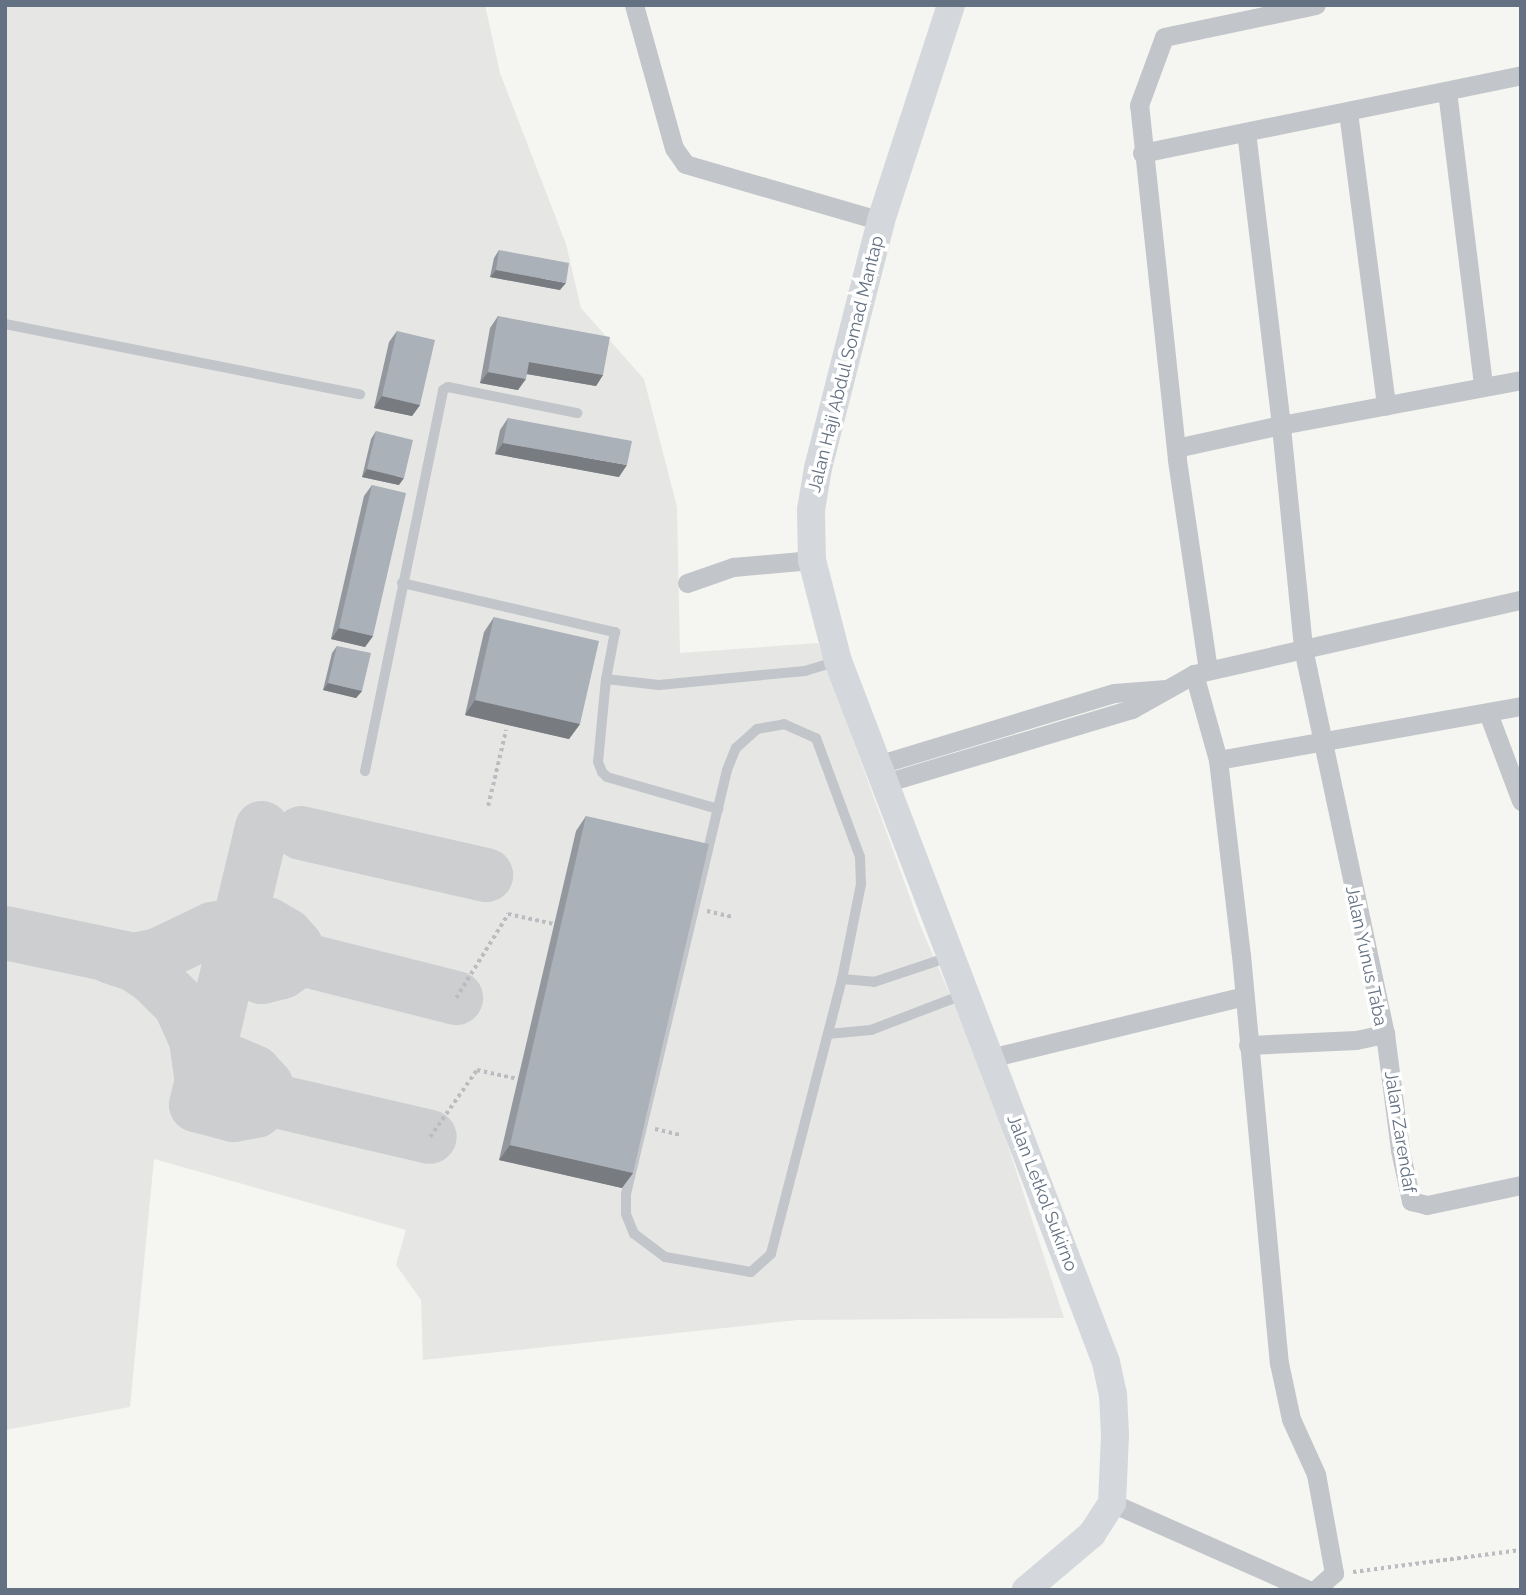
<!DOCTYPE html>
<style>
body{margin:0}
#map{position:relative;width:1526px;height:1595px;overflow:hidden;background:#f5f5f1;font-family:Raleway,sans-serif}
div>[style]{position:absolute}
.built>*{inset:0;background:#e6e6e5}
.taxiway>*{height:54px;margin:-27px;padding:0 27px;transform-origin:27px;border-radius:27px;background:#ccced0}
.path>*{height:3.5px;margin-top:-1.75px;transform-origin:0;background:repeating-linear-gradient(90deg,#babcbf 0 3.5px,transparent 0 7px)}
.service>*{height:10px;margin:-5px;padding:0 5px;transform-origin:5px;border-radius:5px;background:#c2c5c9}
.minor>*{height:19px;margin:-9.5px;padding:0 9.5px;transform-origin:9.5px;border-radius:9.5px;background:#c2c5c9}
.secondary>*{height:28px;margin:-14px;padding:0 14px;transform-origin:14px;border-radius:14px;background:#d4d8dc}
.wall>*{inset:0;background:#93989e}
.shaded-wall>*{inset:0;background:#787c81}
.building>*{inset:0;background:#abb1b8}
span{translate:-50% -50%;white-space:nowrap;text-align:center;line-height:1.15;-webkit-text-stroke:7px #fff;paint-order:stroke}
.street-label{font-size:18px;color:#647183}
.frame{position:absolute;inset:0;border:7px solid #647183;pointer-events:none}
</style>
<div id="map">
<div class="built">
<i style="clip-path:polygon(5px 5px,485px 5px,500px 73px,566px 244px,581px 308px,644px 379px,677px 507px,680px 653px,818px 643px,920px 925px,986px 1078px,1064px 1318px,798px 1320px,423px 1360px,421px 1300px,396px 1265px,406px 1230px,154px 1159px,130px 1407px,5px 1430px)"></i>
</div>
<div class="taxiway">
<i style="left:301px;top:833px;width:190px;rotate:12.8deg"></i>
<i style="left:5px;top:933px;width:132px;rotate:11.8deg"></i>
<i style="left:134px;top:960px;width:25px;rotate:-12deg"></i>
<i style="left:158px;top:955px;width:60px;rotate:-25.7deg"></i>
<i style="left:212px;top:929px;width:40px;rotate:-10deg"></i>
<i style="left:251px;top:922px;width:16px;rotate:7deg"></i>
<i style="left:267px;top:924px;width:22px;rotate:30deg"></i>
<i style="left:286px;top:935px;width:15px;rotate:48deg"></i>
<i style="left:296px;top:946px;width:14px;rotate:69deg"></i>
<i style="left:301px;top:959px;width:23px;rotate:146deg"></i>
<i style="left:282px;top:972px;width:21px;rotate:166deg"></i>
<i style="left:262px;top:977px;width:35px;rotate:-160deg"></i>
<i style="left:111px;top:957px;width:25px;rotate:18deg"></i>
<i style="left:135px;top:965px;width:22px;rotate:34deg"></i>
<i style="left:153px;top:977px;width:38px;rotate:45deg"></i>
<i style="left:180px;top:1004px;width:39px;rotate:66deg"></i>
<i style="left:196px;top:1040px;width:34px;rotate:82deg"></i>
<i style="left:301px;top:959px;width:160px;rotate:14.1deg"></i>
<i style="left:207px;top:1059px;width:26px;rotate:9deg"></i>
<i style="left:233px;top:1063px;width:23px;rotate:23deg"></i>
<i style="left:254px;top:1072px;width:18px;rotate:47deg"></i>
<i style="left:266px;top:1085px;width:19px;rotate:93deg"></i>
<i style="left:265px;top:1104px;width:11px;rotate:142deg"></i>
<i style="left:256px;top:1111px;width:23px;rotate:170deg"></i>
<i style="left:233px;top:1115px;width:38px;rotate:-165deg"></i>
<i style="left:196px;top:1105px;width:144px;rotate:-76.7deg"></i>
<i style="left:229px;top:965px;width:141px;rotate:-76.5deg"></i>
<i style="left:267px;top:1099px;width:167px;rotate:13.1deg"></i>
</div>
<div class="path">
<i style="left:488px;top:806px;width:78px;rotate:-76.7deg"></i>
<i style="left:707px;top:911px;width:26px;rotate:13deg"></i>
<i style="left:456px;top:998px;width:99px;rotate:-58.2deg"></i>
<i style="left:508px;top:914px;width:47px;rotate:12.3deg"></i>
<i style="left:655px;top:1129px;width:26px;rotate:13deg"></i>
<i style="left:430px;top:1137px;width:82px;rotate:-55deg"></i>
<i style="left:477px;top:1070px;width:42px;rotate:12.4deg"></i>
<i style="left:1353px;top:1572px;width:169px;rotate:-7.5deg"></i>
</div>
<div class="service">
<i style="left:5px;top:324px;width:362px;rotate:11.2deg"></i>
<i style="left:402px;top:583px;width:219px;rotate:13deg"></i>
<i style="left:615px;top:632px;width:48px;rotate:100.8deg"></i>
<i style="left:606px;top:679px;width:83px;rotate:95.5deg"></i>
<i style="left:598px;top:762px;width:11px;rotate:68deg"></i>
<i style="left:602px;top:772px;width:7px;rotate:45deg"></i>
<i style="left:607px;top:777px;width:116px;rotate:16.1deg"></i>
<i style="left:606px;top:679px;width:53px;rotate:6.5deg"></i>
<i style="left:659px;top:685px;width:147px;rotate:-5.5deg"></i>
<i style="left:805px;top:671px;width:34px;rotate:-17deg"></i>
<i style="left:784px;top:724px;width:35px;rotate:24deg"></i>
<i style="left:816px;top:738px;width:127px;rotate:69.7deg"></i>
<i style="left:860px;top:857px;width:27px;rotate:88deg"></i>
<i style="left:861px;top:884px;width:97px;rotate:101.3deg"></i>
<i style="left:842px;top:979px;width:284px;rotate:104.5deg"></i>
<i style="left:771px;top:1254px;width:27px;rotate:138deg"></i>
<i style="left:751px;top:1272px;width:87px;rotate:-170.1deg"></i>
<i style="left:665px;top:1257px;width:39px;rotate:-143deg"></i>
<i style="left:634px;top:1234px;width:22px;rotate:-112deg"></i>
<i style="left:626px;top:1214px;width:20px;rotate:-90deg"></i>
<i style="left:626px;top:1194px;width:436px;rotate:-76.6deg"></i>
<i style="left:727px;top:770px;width:24px;rotate:-68deg"></i>
<i style="left:736px;top:748px;width:28px;rotate:-42deg"></i>
<i style="left:757px;top:729px;width:27px;rotate:-10deg"></i>
<i style="left:365px;top:771px;width:389px;rotate:-78.4deg"></i>
<i style="left:443px;top:390px;width:6px;rotate:-31deg"></i>
<i style="left:448px;top:387px;width:132px;rotate:11.4deg"></i>
<i style="left:842px;top:979px;width:32px;rotate:5deg"></i>
<i style="left:874px;top:982px;width:79px;rotate:-18.4deg"></i>
<i style="left:828px;top:1034px;width:43px;rotate:-5.3deg"></i>
<i style="left:871px;top:1030px;width:97px;rotate:-21deg"></i>
</div>
<div class="minor">
<i style="left:634px;top:5px;width:148px;rotate:74.4deg"></i>
<i style="left:674px;top:148px;width:19px;rotate:55deg"></i>
<i style="left:685px;top:164px;width:204px;rotate:16.2deg"></i>
<i style="left:1447px;top:91px;width:296px;rotate:83deg"></i>
<i style="left:1348px;top:112px;width:296px;rotate:82.6deg"></i>
<i style="left:1142px;top:153px;width:387px;rotate:-11.6deg"></i>
<i style="left:1176px;top:448px;width:107px;rotate:-12.4deg"></i>
<i style="left:1281px;top:425px;width:295px;rotate:-96.8deg"></i>
<i style="left:687px;top:583px;width:49px;rotate:-19.2deg"></i>
<i style="left:733px;top:567px;width:79px;rotate:-5.1deg"></i>
<i style="left:1208px;top:670px;width:213px;rotate:-98.4deg"></i>
<i style="left:1177px;top:459px;width:356px;rotate:-96.1deg"></i>
<i style="left:1139px;top:105px;width:72px;rotate:-69.8deg"></i>
<i style="left:1164px;top:37px;width:155px;rotate:-11.9deg"></i>
<i style="left:1194px;top:674px;width:89px;rotate:74.4deg"></i>
<i style="left:1218px;top:760px;width:308px;rotate:-10.1deg"></i>
<i style="left:1488px;top:713px;width:94px;rotate:69.4deg"></i>
<i style="left:1218px;top:760px;width:196px;rotate:83.3deg"></i>
<i style="left:1241px;top:955px;width:410px;rotate:84.7deg"></i>
<i style="left:1279px;top:1363px;width:57px;rotate:77.9deg"></i>
<i style="left:1291px;top:1419px;width:60px;rotate:65.6deg"></i>
<i style="left:1316px;top:1474px;width:101px;rotate:79.7deg"></i>
<i style="left:1334px;top:1573px;width:25px;rotate:138deg"></i>
<i style="left:877px;top:765px;width:248px;rotate:-16.9deg"></i>
<i style="left:1114px;top:693px;width:52px;rotate:-4.4deg"></i>
<i style="left:885px;top:783px;width:258px;rotate:-16.7deg"></i>
<i style="left:1132px;top:709px;width:71px;rotate:-29.4deg"></i>
<i style="left:1194px;top:674px;width:335px;rotate:-12.8deg"></i>
<i style="left:1385px;top:1034px;width:117px;rotate:82.6deg"></i>
<i style="left:1400px;top:1150px;width:52px;rotate:77.8deg"></i>
<i style="left:1411px;top:1201px;width:16px;rotate:14deg"></i>
<i style="left:1427px;top:1205px;width:96px;rotate:-12deg"></i>
<i style="left:1248px;top:1045px;width:108px;rotate:-2.7deg"></i>
<i style="left:1356px;top:1040px;width:30px;rotate:-12deg"></i>
<i style="left:1385px;top:1034px;width:396px;rotate:-102deg"></i>
<i style="left:1303px;top:647px;width:223px;rotate:-95.7deg"></i>
<i style="left:1281px;top:425px;width:244px;rotate:-10.6deg"></i>
<i style="left:990px;top:1058px;width:261px;rotate:-13.7deg"></i>
<i style="left:1112px;top:1503px;width:214px;rotate:23.9deg"></i>
</div>
<div class="secondary">
<i style="left:951px;top:5px;width:227px;rotate:108deg"></i>
<i style="left:881px;top:221px;width:255px;rotate:104.3deg"></i>
<i style="left:818px;top:468px;width:43px;rotate:99.5deg"></i>
<i style="left:811px;top:510px;width:50px;rotate:88.9deg"></i>
<i style="left:812px;top:560px;width:104px;rotate:75.6deg"></i>
<i style="left:838px;top:661px;width:750px;rotate:69.08deg"></i>
<i style="left:1106px;top:1362px;width:33px;rotate:78deg"></i>
<i style="left:1113px;top:1394px;width:41px;rotate:87.2deg"></i>
<i style="left:1115px;top:1435px;width:68px;rotate:92.5deg"></i>
<i style="left:1112px;top:1503px;width:37px;rotate:123deg"></i>
<i style="left:1092px;top:1534px;width:87px;rotate:139.7deg"></i>
</div>
<div class="wall">
<i style="clip-path:polygon(499px 250px,560px 290px,490px 277px,494px 258px)"></i>
<i style="clip-path:polygon(498px 316px,603px 375px,596px 386px,527px 374px,518px 390px,480px 383px,490px 328px)"></i>
<i style="clip-path:polygon(397px 331px,420px 405px,412px 416px,374px 408px,389px 342px)"></i>
<i style="clip-path:polygon(508px 418px,619px 477px,495px 454px,500px 430px)"></i>
<i style="clip-path:polygon(376px 431px,399px 485px,362px 477px,371px 439px)"></i>
<i style="clip-path:polygon(372px 485px,373px 636px,365px 647px,331px 639px,364px 496px)"></i>
<i style="clip-path:polygon(494px 617px,580px 724px,569px 739px,465px 715px,484px 632px)"></i>
<i style="clip-path:polygon(337px 646px,362px 691px,356px 698px,323px 690px,332px 653px)"></i>
<i style="clip-path:polygon(586px 816px,633px 1173px,622px 1188px,499px 1160px,576px 831px)"></i>
</div>
<div class="shaded-wall">
<i style="clip-path:polygon(496px 270px,566px 283px,560px 290px,490px 277px)"></i>
<i style="clip-path:polygon(529px 362px,603px 375px,596px 386px,521px 373px)"></i>
<i style="clip-path:polygon(488px 372px,526px 379px,518px 390px,480px 383px)"></i>
<i style="clip-path:polygon(382px 396px,420px 405px,412px 416px,374px 408px)"></i>
<i style="clip-path:polygon(503px 443px,627px 465px,619px 477px,495px 454px)"></i>
<i style="clip-path:polygon(367px 469px,404px 478px,399px 485px,362px 477px)"></i>
<i style="clip-path:polygon(339px 628px,373px 636px,365px 647px,331px 639px)"></i>
<i style="clip-path:polygon(328px 683px,362px 691px,356px 698px,323px 690px)"></i>
<i style="clip-path:polygon(475px 700px,580px 724px,569px 739px,465px 715px)"></i>
<i style="clip-path:polygon(510px 1145px,633px 1173px,622px 1188px,499px 1160px)"></i>
</div>
<div class="building">
<i style="clip-path:polygon(499px 250px,569px 263px,566px 283px,496px 270px)"></i>
<i style="clip-path:polygon(498px 316px,610px 337px,603px 375px,529px 362px,526px 379px,488px 372px)"></i>
<i style="clip-path:polygon(397px 331px,435px 340px,420px 405px,382px 396px)"></i>
<i style="clip-path:polygon(508px 418px,632px 441px,627px 465px,503px 443px)"></i>
<i style="clip-path:polygon(376px 431px,413px 440px,404px 478px,367px 469px)"></i>
<i style="clip-path:polygon(372px 485px,406px 493px,373px 636px,339px 628px)"></i>
<i style="clip-path:polygon(494px 617px,599px 641px,580px 724px,475px 700px)"></i>
<i style="clip-path:polygon(337px 646px,371px 653px,362px 691px,328px 683px)"></i>
<i style="clip-path:polygon(586px 816px,709px 844px,633px 1173px,510px 1145px)"></i>
</div>
<div class="street-label">
<span style="left:846px;top:364px;rotate:-76deg">Jalan Haji Abdul Somad Mantap</span>
<span style="left:1366px;top:956px;rotate:78deg">Jalan Yunus Taba</span>
<span style="left:1400px;top:1132px;rotate:81deg">Jalan Zarendaf</span>
<span style="left:1042px;top:1193px;rotate:69deg">Jalan Letkol Sukirno</span>
</div>
<div class="frame"></div>
</div>
